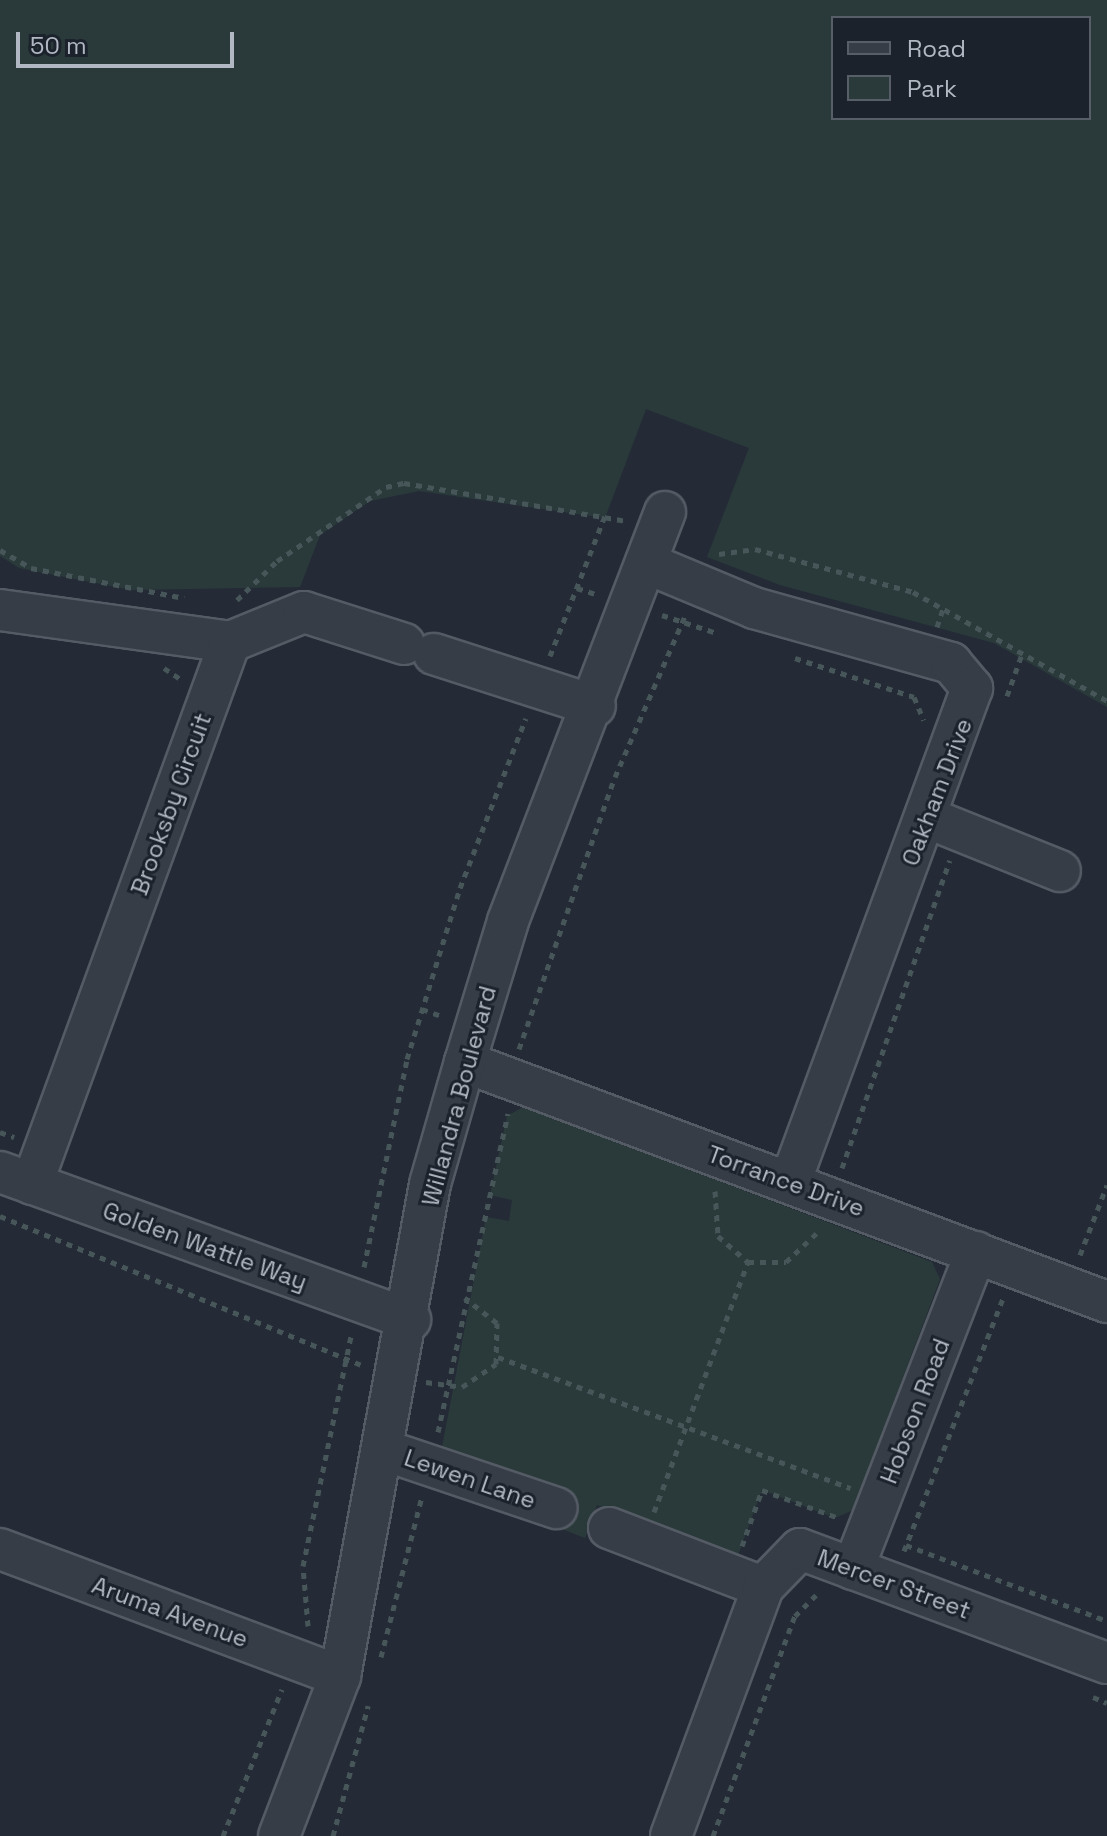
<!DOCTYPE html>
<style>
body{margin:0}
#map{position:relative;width:1107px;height:1836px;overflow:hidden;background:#242b36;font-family:"Space Grotesk",sans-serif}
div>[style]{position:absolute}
.green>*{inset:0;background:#2a3a3b}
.path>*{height:5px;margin-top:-2.5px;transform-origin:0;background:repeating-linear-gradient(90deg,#475659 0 6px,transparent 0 12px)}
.roads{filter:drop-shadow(2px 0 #555b65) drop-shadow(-2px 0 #555b65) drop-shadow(0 2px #555b65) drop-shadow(0 -2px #555b65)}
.minor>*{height:40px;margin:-20px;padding:0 20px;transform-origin:20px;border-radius:20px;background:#373d47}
span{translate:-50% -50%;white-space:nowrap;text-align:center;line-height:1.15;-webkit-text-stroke:6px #1c222b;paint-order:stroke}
.street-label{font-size:24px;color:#b2b8c3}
.legend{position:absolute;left:831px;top:16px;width:260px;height:104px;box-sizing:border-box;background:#1c222b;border:2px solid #585e68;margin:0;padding:10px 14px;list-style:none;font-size:24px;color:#b2b8c3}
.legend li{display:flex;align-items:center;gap:16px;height:40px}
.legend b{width:40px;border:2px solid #585e68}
.scale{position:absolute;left:16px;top:32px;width:218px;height:36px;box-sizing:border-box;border:4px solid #b2b8c3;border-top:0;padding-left:10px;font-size:24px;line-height:28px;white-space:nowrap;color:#b2b8c3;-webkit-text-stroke:6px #1c222b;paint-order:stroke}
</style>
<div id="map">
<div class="green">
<i style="clip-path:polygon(evenodd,0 0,1107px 0,1107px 707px,994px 643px,780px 585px,707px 557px,749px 448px,646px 409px,605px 518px,419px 491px,370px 501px,320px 535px,300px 587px,132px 590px,19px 568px,0 556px,0 0,833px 18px,1089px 18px,1089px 118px,833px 118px,833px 18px)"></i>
<i style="clip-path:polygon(523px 1107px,932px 1262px,940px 1279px,853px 1510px,835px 1518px,762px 1490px,737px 1558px,597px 1505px,585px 1538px,552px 1525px,564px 1493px,442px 1447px,486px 1217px,509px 1221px,512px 1200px,490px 1195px,507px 1116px)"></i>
</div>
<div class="path">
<i style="left:0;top:550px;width:36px;rotate:30deg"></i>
<i style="left:31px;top:568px;width:156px;rotate:11.1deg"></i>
<i style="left:719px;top:554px;width:36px;rotate:-8deg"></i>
<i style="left:755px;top:549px;width:164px;rotate:15.2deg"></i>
<i style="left:913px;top:592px;width:223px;rotate:29.3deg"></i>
<i style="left:577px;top:588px;width:23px;rotate:18deg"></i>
<i style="left:237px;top:600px;width:56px;rotate:-44.3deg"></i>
<i style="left:277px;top:561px;width:132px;rotate:-34.2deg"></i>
<i style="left:386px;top:487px;width:18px;rotate:-13deg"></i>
<i style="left:404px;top:483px;width:226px;rotate:9.7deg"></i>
<i style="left:662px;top:615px;width:58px;rotate:18.1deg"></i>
<i style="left:937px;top:627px;width:19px;rotate:-72deg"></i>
<i style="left:550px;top:656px;width:154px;rotate:-68.6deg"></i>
<i style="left:795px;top:658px;width:125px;rotate:18.1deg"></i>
<i style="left:914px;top:697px;width:25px;rotate:67deg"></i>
<i style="left:164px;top:668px;width:22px;rotate:34deg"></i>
<i style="left:1007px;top:696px;width:45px;rotate:-70.3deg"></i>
<i style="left:422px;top:1009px;width:23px;rotate:20deg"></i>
<i style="left:519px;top:1049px;width:288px;rotate:-70.6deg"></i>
<i style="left:615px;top:777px;width:178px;rotate:-66.5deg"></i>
<i style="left:0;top:1132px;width:15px;rotate:20deg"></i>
<i style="left:842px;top:1168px;width:326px;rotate:-70.7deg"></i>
<i style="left:715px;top:1191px;width:45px;rotate:86.2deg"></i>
<i style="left:718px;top:1236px;width:40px;rotate:41deg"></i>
<i style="left:748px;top:1262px;width:38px"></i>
<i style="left:786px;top:1262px;width:47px;rotate:-43.3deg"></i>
<i style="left:0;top:1216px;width:391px;rotate:22.4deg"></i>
<i style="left:1080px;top:1255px;width:75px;rotate:-68.9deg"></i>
<i style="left:364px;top:1267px;width:212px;rotate:-78.3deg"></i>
<i style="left:407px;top:1059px;width:179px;rotate:-72.8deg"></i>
<i style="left:460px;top:888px;width:182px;rotate:-68.8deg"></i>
<i style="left:498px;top:1357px;width:376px;rotate:20.4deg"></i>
<i style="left:426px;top:1382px;width:36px;rotate:8deg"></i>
<i style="left:462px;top:1387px;width:41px;rotate:-34.1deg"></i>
<i style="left:496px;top:1364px;width:41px;rotate:-88.6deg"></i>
<i style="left:497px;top:1323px;width:41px;rotate:-142deg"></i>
<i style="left:438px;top:1432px;width:326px;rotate:-77.6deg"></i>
<i style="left:654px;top:1512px;width:267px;rotate:-69.4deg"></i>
<i style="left:906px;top:1545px;width:215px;rotate:20.7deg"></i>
<i style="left:742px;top:1546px;width:59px;rotate:-70.3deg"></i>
<i style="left:762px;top:1490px;width:79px;rotate:20deg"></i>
<i style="left:904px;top:1551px;width:274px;rotate:-68.6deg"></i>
<i style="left:308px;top:1626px;width:60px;rotate:-94.8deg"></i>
<i style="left:303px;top:1566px;width:239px;rotate:-78.2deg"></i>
<i style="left:381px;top:1657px;width:166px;rotate:-75.7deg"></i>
<i style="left:1093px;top:1697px;width:15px;rotate:23deg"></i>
<i style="left:223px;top:1836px;width:158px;rotate:-68.1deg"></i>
<i style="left:333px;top:1836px;width:135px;rotate:-74.9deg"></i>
<i style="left:713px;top:1836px;width:235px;rotate:-69.6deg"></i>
<i style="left:795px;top:1616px;width:34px;rotate:-45deg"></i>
</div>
<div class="roads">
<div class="minor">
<i style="left:646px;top:563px;width:117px;rotate:22.6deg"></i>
<i style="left:754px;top:608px;width:205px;rotate:15.6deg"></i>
<i style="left:951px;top:663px;width:33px;rotate:50deg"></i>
<i style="left:972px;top:688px;width:527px;rotate:110.19deg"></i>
<i style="left:0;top:610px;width:232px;rotate:7.9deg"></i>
<i style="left:230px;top:642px;width:577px;rotate:110.07deg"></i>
<i style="left:230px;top:642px;width:80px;rotate:-22.1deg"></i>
<i style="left:304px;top:612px;width:105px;rotate:17.7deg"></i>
<i style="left:434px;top:654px;width:169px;rotate:17.9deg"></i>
<i style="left:928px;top:818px;width:142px;rotate:21.9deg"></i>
<i style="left:465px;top:1062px;width:685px;rotate:20.5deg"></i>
<i style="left:0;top:1172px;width:436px;rotate:19.8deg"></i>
<i style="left:384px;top:1450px;width:182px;rotate:18.6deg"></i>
<i style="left:609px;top:1528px;width:165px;rotate:21deg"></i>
<i style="left:0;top:1549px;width:363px;rotate:20.5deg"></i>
<i style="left:853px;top:1569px;width:340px;rotate:-68.8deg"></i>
<i style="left:279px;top:1836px;width:171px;rotate:-69.1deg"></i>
<i style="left:340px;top:1676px;width:500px;rotate:-79.63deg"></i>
<i style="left:430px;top:1184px;width:127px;rotate:-74deg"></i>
<i style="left:465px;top:1062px;width:147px;rotate:-73deg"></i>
<i style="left:508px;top:921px;width:438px;rotate:-69deg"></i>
<i style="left:671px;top:1836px;width:265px;rotate:-69.7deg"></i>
<i style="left:763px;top:1587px;width:53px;rotate:-45.8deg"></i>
<i style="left:800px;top:1549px;width:327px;rotate:20.4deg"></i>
</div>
</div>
<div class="street-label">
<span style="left:937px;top:792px;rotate:-69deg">Oakham Drive</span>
<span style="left:171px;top:804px;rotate:-70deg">Brooksby Circuit</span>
<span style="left:459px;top:1096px;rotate:-75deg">Willandra Boulevard</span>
<span style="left:786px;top:1181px;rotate:20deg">Torrance Drive</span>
<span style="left:205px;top:1246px;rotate:20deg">Golden Wattle Way</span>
<span style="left:915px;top:1411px;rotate:-69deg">Hobson Road</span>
<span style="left:470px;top:1479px;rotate:19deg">Lewen Lane</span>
<span style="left:894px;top:1584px;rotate:20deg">Mercer Street</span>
<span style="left:170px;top:1612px;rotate:20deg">Aruma Avenue</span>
</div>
<ul class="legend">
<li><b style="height:10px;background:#373d47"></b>Road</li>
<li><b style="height:22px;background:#2a3a3b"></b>Park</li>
</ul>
<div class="scale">50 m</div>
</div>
